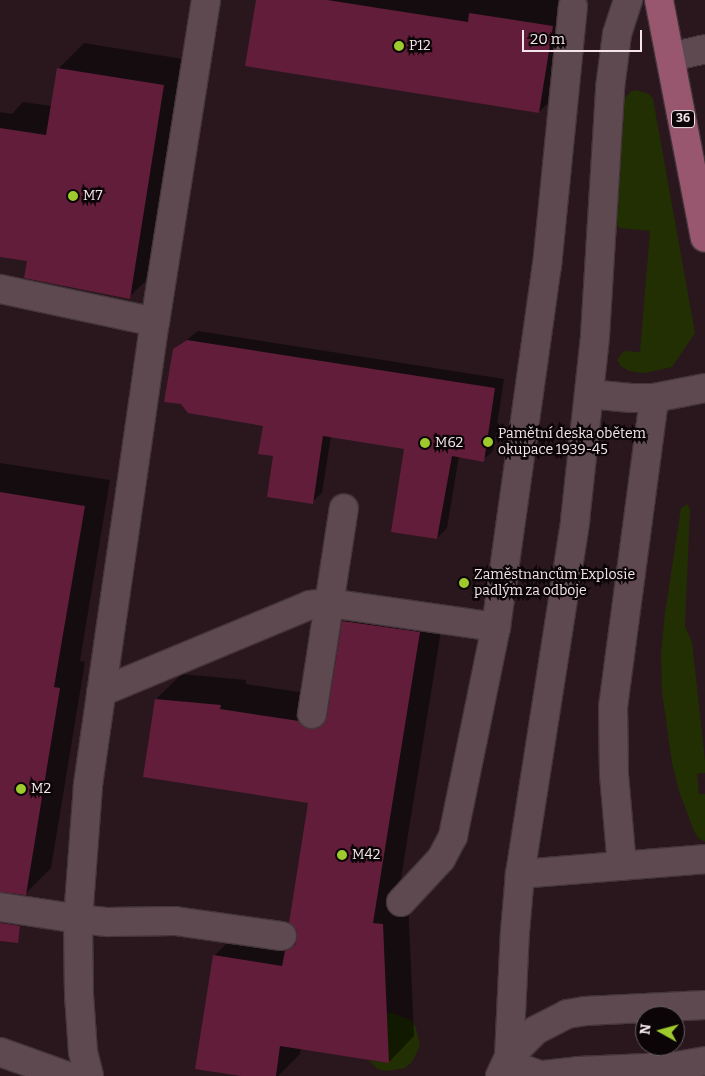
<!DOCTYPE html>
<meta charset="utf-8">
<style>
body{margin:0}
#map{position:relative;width:705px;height:1076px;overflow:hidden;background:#29171d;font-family:Bitter,serif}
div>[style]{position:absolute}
.green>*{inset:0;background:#222f02}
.shadow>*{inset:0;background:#0007}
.building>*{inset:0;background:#611d39}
.roads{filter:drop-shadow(1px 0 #433539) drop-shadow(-1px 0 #433539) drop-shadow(0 1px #433539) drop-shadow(0 -1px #433539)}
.minor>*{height:28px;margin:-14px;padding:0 14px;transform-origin:14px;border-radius:14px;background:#5e4950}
.major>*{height:28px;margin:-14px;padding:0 14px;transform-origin:14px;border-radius:14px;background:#99576f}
.dots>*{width:14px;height:14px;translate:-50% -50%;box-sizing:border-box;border:2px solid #0c0507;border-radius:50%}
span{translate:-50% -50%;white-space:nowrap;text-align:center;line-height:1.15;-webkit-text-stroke:4.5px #0c0507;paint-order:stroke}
.shield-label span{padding:1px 4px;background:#0c0507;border:1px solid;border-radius:4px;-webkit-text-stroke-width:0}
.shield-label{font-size:12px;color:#f3e5e9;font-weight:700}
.poi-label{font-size:14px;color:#f3e5e9}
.left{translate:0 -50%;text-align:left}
.north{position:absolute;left:635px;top:1006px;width:50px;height:50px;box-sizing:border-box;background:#0c0507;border:1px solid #685f61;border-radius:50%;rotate:277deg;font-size:14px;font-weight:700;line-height:20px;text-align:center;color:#f3e5e9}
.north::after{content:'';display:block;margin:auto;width:18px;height:22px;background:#9eca2e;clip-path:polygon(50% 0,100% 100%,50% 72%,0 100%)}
.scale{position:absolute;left:522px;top:30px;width:120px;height:22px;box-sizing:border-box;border:2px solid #f3e5e9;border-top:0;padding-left:6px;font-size:15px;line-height:18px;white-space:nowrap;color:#f3e5e9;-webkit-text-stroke:4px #0c0507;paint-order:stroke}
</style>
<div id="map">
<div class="green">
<i style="clip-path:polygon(636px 90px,649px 94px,653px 99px,695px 333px,672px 367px,645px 373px,629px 371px,621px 366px,617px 360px,624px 351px,640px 352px,650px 231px,620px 228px,615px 224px,622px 102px,630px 92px)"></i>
<i style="clip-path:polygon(687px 504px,690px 509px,685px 626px,692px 642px,705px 761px,705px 773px,697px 774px,699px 794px,705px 794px,705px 842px,698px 838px,694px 831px,679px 791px,672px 763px,662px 692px,661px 654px,665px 613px,681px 508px)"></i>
<i style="clip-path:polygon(392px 1013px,411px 1020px,416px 1028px,420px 1046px,412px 1062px,405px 1068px,387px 1071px,378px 1069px,368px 1060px,389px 1063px,386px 1014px)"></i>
</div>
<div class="shadow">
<i style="clip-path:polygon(257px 0,575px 0,565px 86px,539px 112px)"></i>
<i style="clip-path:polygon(84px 43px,189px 60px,155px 272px,129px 297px,28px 260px,0 255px,0 112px,12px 114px,23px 102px,52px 106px,58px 69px)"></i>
<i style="clip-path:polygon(198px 331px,504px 379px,493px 451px,483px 460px,459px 456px,447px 528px,437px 538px,405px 448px,331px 436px,322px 493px,312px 502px,274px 455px,264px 425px,174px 350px)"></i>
<i style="clip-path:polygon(0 463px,110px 480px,80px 661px,85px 662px,51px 868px,25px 894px,0 890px)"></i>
<i style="clip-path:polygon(369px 595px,445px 606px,398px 897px,408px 899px,414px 1036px,389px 1062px,301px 1048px,300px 1054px,278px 1076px,248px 1076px,214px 956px,240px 930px,299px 939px,309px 802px,156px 699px,182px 674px,246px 680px,246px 684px,325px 696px,331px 701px,343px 621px)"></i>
</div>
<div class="building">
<i style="clip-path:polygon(256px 0,327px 0,468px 22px,469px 13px,553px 26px,539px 113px,245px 66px)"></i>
<i style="clip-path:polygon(57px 68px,164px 85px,130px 299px,24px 278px,27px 261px,0 257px,0 128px,46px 135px)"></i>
<i style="clip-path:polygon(187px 340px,495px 388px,484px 462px,452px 456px,437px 539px,391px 532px,404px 449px,323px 436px,313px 504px,267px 497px,273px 456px,258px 454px,263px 426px,188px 413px,181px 404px,164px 402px,173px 349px)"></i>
<i style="clip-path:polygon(0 492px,85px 506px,54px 687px,60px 688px,26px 895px,0 892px)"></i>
<i style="clip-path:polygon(342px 621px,420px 632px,373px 923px,383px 924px,389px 1063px,280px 1046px,276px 1076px,241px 1076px,195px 1069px,213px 955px,282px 966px,285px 951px,295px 945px,297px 938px,297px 931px,289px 923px,308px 803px,143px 777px,155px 699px,221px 705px,220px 709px,299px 721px,309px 729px,318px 728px,324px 723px,327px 716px)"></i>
<i style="clip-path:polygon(0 923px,20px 926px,18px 943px,0 941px)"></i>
</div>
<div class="roads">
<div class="minor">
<i style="left:671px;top:57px;width:35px;rotate:-13deg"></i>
<i style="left:0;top:289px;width:158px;rotate:12deg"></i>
<i style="left:589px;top:394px;width:42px;rotate:5.4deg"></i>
<i style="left:631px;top:398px;width:23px"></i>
<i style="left:654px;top:398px;width:52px;rotate:-11.1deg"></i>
<i style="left:101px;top:692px;width:226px;rotate:-22.6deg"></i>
<i style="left:310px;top:605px;width:19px;rotate:-6deg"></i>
<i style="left:329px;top:603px;width:169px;rotate:8.2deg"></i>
<i style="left:312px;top:714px;width:208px;rotate:-81.2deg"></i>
<i style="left:622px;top:866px;width:91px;rotate:-95deg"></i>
<i style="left:614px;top:775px;width:68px;rotate:-90.8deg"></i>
<i style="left:613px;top:707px;width:312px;rotate:-82.4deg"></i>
<i style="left:520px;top:874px;width:186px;rotate:-4.6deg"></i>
<i style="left:401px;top:902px;width:59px;rotate:-47.1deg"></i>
<i style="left:441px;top:859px;width:26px;rotate:-62deg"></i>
<i style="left:453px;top:836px;width:213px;rotate:-78.4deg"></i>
<i style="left:496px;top:627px;width:365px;rotate:-82deg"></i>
<i style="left:547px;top:266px;width:261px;rotate:-84.3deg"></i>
<i style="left:0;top:907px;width:79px;rotate:8.7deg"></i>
<i style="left:78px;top:919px;width:30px;rotate:6deg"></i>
<i style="left:108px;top:922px;width:67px;rotate:-0.9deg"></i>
<i style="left:175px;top:921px;width:108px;rotate:8deg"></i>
<i style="left:0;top:1052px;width:71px;rotate:19.7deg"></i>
<i style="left:540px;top:1075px;width:21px;rotate:-161deg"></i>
<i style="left:520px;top:1068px;width:16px;rotate:-135deg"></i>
<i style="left:509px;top:1057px;width:125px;rotate:-87.3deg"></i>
<i style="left:515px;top:932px;width:58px;rotate:-85.1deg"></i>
<i style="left:520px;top:874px;width:357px;rotate:-81.1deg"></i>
<i style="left:575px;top:521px;width:186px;rotate:-83.8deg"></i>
<i style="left:595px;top:336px;width:248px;rotate:-86.5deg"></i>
<i style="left:610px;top:88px;width:54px;rotate:-82.6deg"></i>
<i style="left:617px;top:34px;width:36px;rotate:-72deg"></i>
<i style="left:89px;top:1076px;width:25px;rotate:-104deg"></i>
<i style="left:83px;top:1052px;width:57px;rotate:-94deg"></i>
<i style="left:79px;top:995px;width:76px;rotate:-90.8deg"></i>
<i style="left:78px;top:919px;width:134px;rotate:-85.7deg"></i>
<i style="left:88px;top:785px;width:468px;rotate:-81.8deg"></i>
<i style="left:155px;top:322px;width:326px;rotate:-81deg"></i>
<i style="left:500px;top:1076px;width:21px;rotate:-65deg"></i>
<i style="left:509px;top:1057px;width:38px;rotate:-45deg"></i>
<i style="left:536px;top:1030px;width:35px;rotate:-27deg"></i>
<i style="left:567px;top:1014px;width:18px;rotate:-9deg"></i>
<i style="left:585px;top:1011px;width:120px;rotate:-2.9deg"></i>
<i style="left:535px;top:1076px;width:43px;rotate:-6.6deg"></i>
<i style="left:578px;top:1071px;width:93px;rotate:-2.5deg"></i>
<i style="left:671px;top:1067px;width:35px;rotate:-10deg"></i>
</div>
<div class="major">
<i style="left:659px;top:0;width:242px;rotate:79.1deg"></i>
</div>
</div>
<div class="dots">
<i style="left:399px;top:46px;background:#9eca2e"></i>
<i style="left:73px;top:196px;background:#9eca2e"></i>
<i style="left:488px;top:442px;background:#9eca2e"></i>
<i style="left:425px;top:443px;background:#9eca2e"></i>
<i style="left:464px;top:583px;background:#9eca2e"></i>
<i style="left:21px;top:789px;background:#9eca2e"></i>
<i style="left:342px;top:855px;background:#9eca2e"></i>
</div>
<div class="shield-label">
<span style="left:683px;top:119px">36</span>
</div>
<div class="poi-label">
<span class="left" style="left:409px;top:46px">P12</span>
<span class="left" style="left:83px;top:196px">M7</span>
<span class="left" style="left:498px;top:442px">Pamětní deska obětem<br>okupace 1939-45</span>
<span class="left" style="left:435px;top:443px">M62</span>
<span class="left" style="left:474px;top:583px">Zaměstnancům Explosie<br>padlým za odboje</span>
<span class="left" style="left:31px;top:789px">M2</span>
<span class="left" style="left:352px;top:855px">M42</span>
</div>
<div class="north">N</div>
<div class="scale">20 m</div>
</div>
